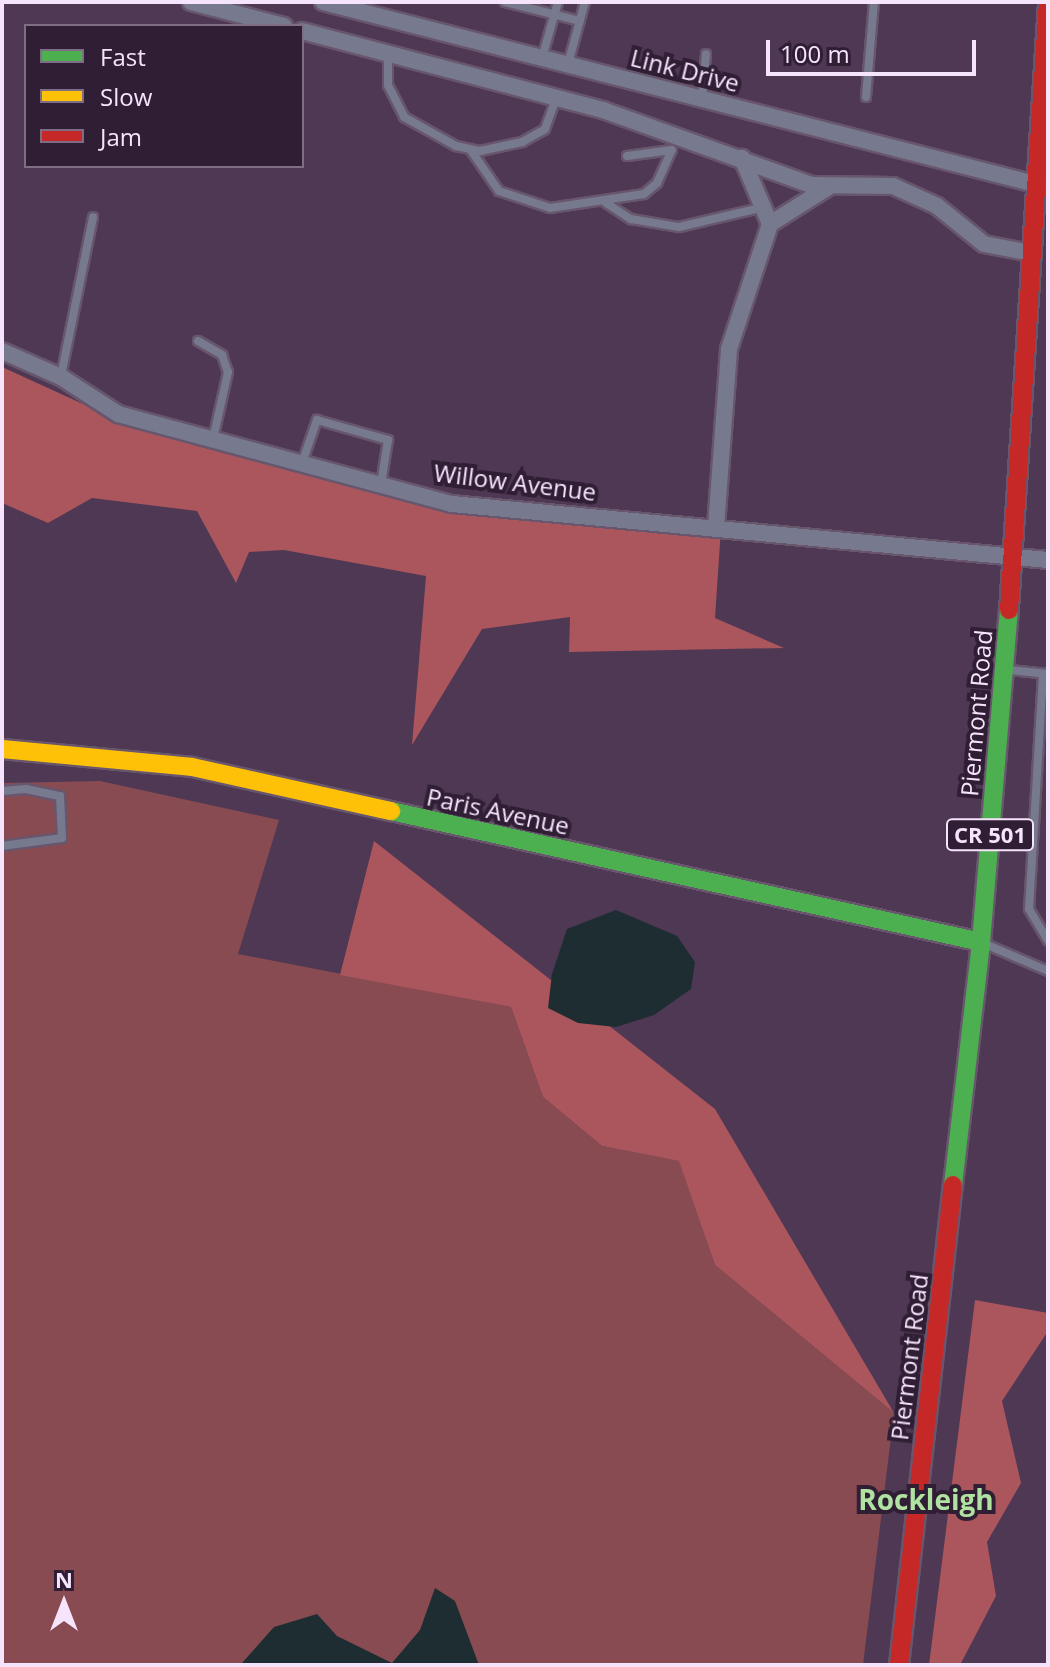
<!DOCTYPE html>
<style>
body{margin:0}
#map{position:relative;width:1050px;height:1667px;overflow:hidden;background:#4e3854;font-family:"Open Sans",sans-serif}
div>[style]{position:absolute}
.green>*{inset:0;background:#884b51}
.forest>*{inset:0;background:#ab555d}
.water>*{inset:0;background:#1e2d31}
.roads{filter:drop-shadow(2px 0 #67566c) drop-shadow(-2px 0 #67566c) drop-shadow(0 2px #67566c) drop-shadow(0 -2px #67566c)}
.lane>*{height:8px;margin:-4px;padding:0 4px;transform-origin:4px;border-radius:4px;background:#77798e}
.street>*{height:16px;margin:-8px;padding:0 8px;transform-origin:8px;border-radius:8px;background:#77798e}
.fast>*{height:18px;margin:-9px;padding:0 9px;transform-origin:9px;border-radius:9px;background:#4caf50}
.slow>*{height:18px;margin:-9px;padding:0 9px;transform-origin:9px;border-radius:9px;background:#ffc107}
.jam>*{height:18px;margin:-9px;padding:0 9px;transform-origin:9px;border-radius:9px;background:#c62828}
span{translate:-50% -50%;white-space:nowrap;text-align:center;line-height:1.15;-webkit-text-stroke:8px #301e35;paint-order:stroke}
.shield-label span{padding:2px 6px;background:#301e35;border:2px solid;border-radius:6px;-webkit-text-stroke-width:0}
.shield-label{font-size:22px;color:#f6e3fc;font-weight:700}
.street-label{font-size:24px;color:#f6e3fc}
.quarter-label{font-size:28px;color:#b0e2a2;font-weight:700}
.frame{position:absolute;inset:0;border:4px solid #f6e3fc;pointer-events:none}
.legend{position:absolute;left:24px;top:24px;width:280px;height:144px;box-sizing:border-box;background:#301e35;border:2px solid #7f6d85;margin:0;padding:10px 14px;list-style:none;font-size:24px;color:#f6e3fc}
.legend li{display:flex;align-items:center;gap:16px;height:40px}
.legend b{width:40px;border:2px solid #7f6d85}
.north{position:absolute;left:24px;top:1563px;width:80px;height:80px;-webkit-text-stroke:6px #301e35;paint-order:stroke;rotate:0deg;font-size:22px;font-weight:700;line-height:32px;text-align:center;color:#f6e3fc}
.north::after{content:'';display:block;margin:auto;width:28px;height:36px;background:#f6e3fc;clip-path:polygon(50% 0,100% 100%,50% 72%,0 100%)}
.scale{position:absolute;left:766px;top:40px;width:210px;height:36px;box-sizing:border-box;border:4px solid #f6e3fc;border-top:0;padding-left:10px;font-size:24px;line-height:28px;white-space:nowrap;color:#f6e3fc;-webkit-text-stroke:6px #301e35;paint-order:stroke}
</style>
<div id="map">
<div class="green">
<i style="clip-path:polygon(100px 781px,279px 820px,238px 954px,511px 1007px,543px 1097px,602px 1146px,680px 1161px,715px 1265px,894px 1413px,863px 1665px,2px 1665px,2px 783px)"></i>
</div>
<div class="forest">
<i style="clip-path:polygon(2px 367px,140px 430px,431px 508px,721px 528px,715px 618px,784px 648px,569px 652px,570px 617px,482px 629px,412px 745px,426px 576px,284px 550px,249px 552px,236px 583px,197px 511px,92px 498px,48px 523px,2px 503px)"></i>
<i style="clip-path:polygon(374px 841px,715px 1109px,894px 1413px,715px 1265px,679px 1161px,602px 1146px,543px 1097px,511px 1007px,340px 975px)"></i>
<i style="clip-path:polygon(975px 1300px,1048px 1313px,1048px 1331px,1002px 1401px,1021px 1483px,987px 1542px,996px 1596px,960px 1665px,929px 1665px)"></i>
</div>
<div class="water">
<i style="clip-path:polygon(616px 910px,677px 936px,695px 962px,691px 989px,654px 1015px,616px 1027px,578px 1023px,548px 1008px,552px 974px,567px 929px)"></i>
<i style="clip-path:polygon(435px 1588px,455px 1601px,479px 1665px,242px 1663px,274px 1627px,317px 1614px,337px 1636px,392px 1663px,420px 1630px)"></i>
</div>
<div class="roads">
<div class="lane">
<i style="left:505px;top:2px;width:77px;rotate:14.2deg"></i>
<i style="left:388px;top:54px;width:31px;rotate:90deg"></i>
<i style="left:388px;top:85px;width:36px;rotate:63deg"></i>
<i style="left:404px;top:117px;width:60px;rotate:29.1deg"></i>
<i style="left:456px;top:146px;width:25px;rotate:12deg"></i>
<i style="left:480px;top:151px;width:43px;rotate:-12.1deg"></i>
<i style="left:522px;top:142px;width:26px;rotate:-29deg"></i>
<i style="left:545px;top:129px;width:33px;rotate:-70deg"></i>
<i style="left:542px;top:58px;width:58px;rotate:-74.1deg"></i>
<i style="left:568px;top:64px;width:64px;rotate:-74.7deg"></i>
<i style="left:866px;top:97px;width:95px;rotate:-85.2deg"></i>
<i style="left:702px;top:99px;width:45px;rotate:-84.9deg"></i>
<i style="left:470px;top:149px;width:51px;rotate:55.4deg"></i>
<i style="left:499px;top:191px;width:54px;rotate:18.4deg"></i>
<i style="left:550px;top:208px;width:95px;rotate:-8.5deg"></i>
<i style="left:644px;top:194px;width:17px;rotate:-40deg"></i>
<i style="left:657px;top:183px;width:36px;rotate:-66deg"></i>
<i style="left:627px;top:156px;width:45px;rotate:-7.6deg"></i>
<i style="left:606px;top:203px;width:30px;rotate:33deg"></i>
<i style="left:631px;top:219px;width:49px;rotate:9.5deg"></i>
<i style="left:679px;top:227px;width:87px;rotate:-13.2deg"></i>
<i style="left:198px;top:341px;width:28px;rotate:30deg"></i>
<i style="left:222px;top:355px;width:18px;rotate:71deg"></i>
<i style="left:228px;top:372px;width:69px;rotate:102.6deg"></i>
<i style="left:61px;top:376px;width:162px;rotate:-78.6deg"></i>
<i style="left:302px;top:463px;width:46px;rotate:-70.8deg"></i>
<i style="left:317px;top:420px;width:74px;rotate:15.7deg"></i>
<i style="left:388px;top:440px;width:45px;rotate:99deg"></i>
<i style="left:1010px;top:670px;width:38px;rotate:6deg"></i>
<i style="left:1043px;top:674px;width:235px;rotate:93.4deg"></i>
<i style="left:1029px;top:909px;width:37px;rotate:59deg"></i>
<i style="left:2px;top:791px;width:24px;rotate:-5deg"></i>
<i style="left:26px;top:789px;width:35px;rotate:12deg"></i>
<i style="left:60px;top:796px;width:42px;rotate:87.3deg"></i>
<i style="left:62px;top:838px;width:61px;rotate:172.4deg"></i>
<i style="left:985px;top:944px;width:69px;rotate:23.2deg"></i>
</div>
<div class="street">
<i style="left:191px;top:2px;width:96px;rotate:14.5deg"></i>
<i style="left:323px;top:2px;width:735px;rotate:14.34deg"></i>
<i style="left:302px;top:31px;width:311px;rotate:14.7deg"></i>
<i style="left:603px;top:110px;width:221px;rotate:19.8deg"></i>
<i style="left:811px;top:185px;width:82px;rotate:0.7deg"></i>
<i style="left:893px;top:186px;width:48px;rotate:24.4deg"></i>
<i style="left:937px;top:206px;width:60px;rotate:39deg"></i>
<i style="left:984px;top:244px;width:48px;rotate:10.8deg"></i>
<i style="left:770px;top:224px;width:71px;rotate:-32.3deg"></i>
<i style="left:2px;top:351px;width:64px;rotate:23.8deg"></i>
<i style="left:61px;top:377px;width:68px;rotate:33deg"></i>
<i style="left:118px;top:414px;width:346px;rotate:15.1deg"></i>
<i style="left:452px;top:504px;width:599px;rotate:5.37deg"></i>
<i style="left:716px;top:527px;width:178px;rotate:-85.8deg"></i>
<i style="left:729px;top:349px;width:132px;rotate:-71.8deg"></i>
<i style="left:770px;top:224px;width:72px;rotate:-113deg"></i>
</div>
<div class="fast">
<i style="left:391px;top:811px;width:604px;rotate:12.52deg"></i>
<i style="left:953px;top:1185px;width:245px;rotate:-83.4deg"></i>
<i style="left:981px;top:942px;width:333px;rotate:-85.2deg"></i>
</div>
<div class="slow">
<i style="left:2px;top:749px;width:191px;rotate:5.4deg"></i>
<i style="left:192px;top:767px;width:204px;rotate:12.5deg"></i>
</div>
<div class="jam">
<i style="left:1009px;top:610px;width:609px;rotate:-86.33deg"></i>
<i style="left:899px;top:1665px;width:483px;rotate:-83.6deg"></i>
</div>
</div>
<div class="shield-label">
<span style="left:990px;top:835px">CR 501</span>
</div>
<div class="street-label">
<span style="left:685px;top:70px;rotate:14deg">Link Drive</span>
<span style="left:515px;top:482px;rotate:7deg">Willow Avenue</span>
<span style="left:976px;top:713px;rotate:-85deg">Piermont Road</span>
<span style="left:498px;top:811px;rotate:12deg">Paris Avenue</span>
<span style="left:909px;top:1357px;rotate:-83deg">Piermont Road</span>
</div>
<div class="quarter-label">
<span style="left:926px;top:1499px">Rockleigh</span>
</div>
<div class="frame"></div>
<ul class="legend">
<li><b style="height:10px;background:#4caf50"></b>Fast</li>
<li><b style="height:10px;background:#ffc107"></b>Slow</li>
<li><b style="height:10px;background:#c62828"></b>Jam</li>
</ul>
<div class="north">N</div>
<div class="scale">100 m</div>
</div>
